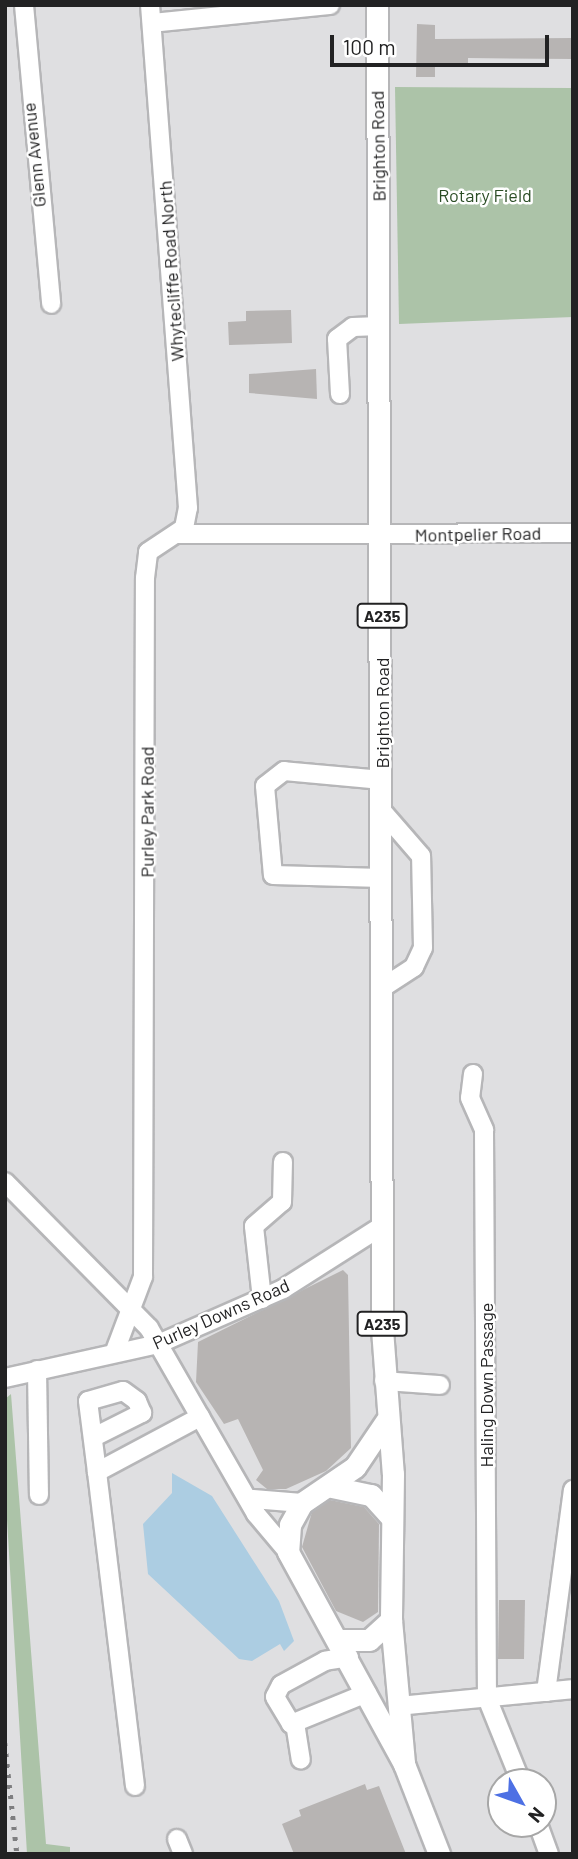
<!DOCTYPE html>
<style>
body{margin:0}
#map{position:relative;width:578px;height:1859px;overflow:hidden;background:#dfdfe1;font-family:Barlow,sans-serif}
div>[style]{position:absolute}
.green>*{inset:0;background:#acc3a8}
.water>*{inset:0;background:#accde2}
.building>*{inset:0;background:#b7b4b3}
.roads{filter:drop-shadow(2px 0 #b6b6b8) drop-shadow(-2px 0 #b6b6b8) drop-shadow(0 2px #b6b6b8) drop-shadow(0 -2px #b6b6b8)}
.minor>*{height:18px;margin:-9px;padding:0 9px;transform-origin:9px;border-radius:9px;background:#fff}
.major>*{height:21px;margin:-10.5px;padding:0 10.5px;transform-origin:10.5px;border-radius:10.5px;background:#fff}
.rail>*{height:4.5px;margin-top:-2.25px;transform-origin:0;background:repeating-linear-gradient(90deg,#7e7e80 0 3.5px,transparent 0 10.5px)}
span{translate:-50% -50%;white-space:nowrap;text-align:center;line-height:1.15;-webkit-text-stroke:5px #fff;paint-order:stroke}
.shield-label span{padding:2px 5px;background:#fff;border:2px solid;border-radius:5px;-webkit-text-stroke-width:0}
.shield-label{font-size:16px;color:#222223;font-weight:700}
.street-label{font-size:18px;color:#222223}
.park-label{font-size:18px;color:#2b4d25}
.frame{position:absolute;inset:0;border:7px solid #222223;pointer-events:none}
.north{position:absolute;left:487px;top:1768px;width:70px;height:70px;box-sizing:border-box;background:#fff;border:2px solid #a7a7a7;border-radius:50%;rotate:130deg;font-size:19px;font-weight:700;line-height:28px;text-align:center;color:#222223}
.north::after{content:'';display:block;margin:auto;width:24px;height:32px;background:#4d70e4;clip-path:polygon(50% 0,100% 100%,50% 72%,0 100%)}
.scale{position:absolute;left:330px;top:35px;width:219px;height:32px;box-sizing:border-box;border:4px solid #222223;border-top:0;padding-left:9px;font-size:21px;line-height:24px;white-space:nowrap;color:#222223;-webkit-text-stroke:5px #fff;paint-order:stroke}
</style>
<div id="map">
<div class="green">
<i style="clip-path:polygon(395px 87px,573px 88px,573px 317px,399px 324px)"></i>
<i style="clip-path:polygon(11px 1394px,46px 1844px,70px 1847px,70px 1854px,27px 1854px,5px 1486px,5px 1399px)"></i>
</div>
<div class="water">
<i style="clip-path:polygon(172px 1473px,212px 1496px,279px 1601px,294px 1641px,284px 1651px,280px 1644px,252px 1661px,239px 1659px,148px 1574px,143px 1524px,172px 1493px)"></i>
</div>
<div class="building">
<i style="clip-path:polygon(417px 24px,435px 25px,435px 39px,573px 38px,573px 59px,468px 58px,468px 65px,435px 65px,435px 77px,416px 77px)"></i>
<i style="clip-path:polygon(291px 310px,292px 343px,229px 345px,228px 322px,246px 321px,246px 311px)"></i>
<i style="clip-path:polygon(316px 369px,317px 399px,249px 393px,249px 374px)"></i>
<i style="clip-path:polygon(343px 1270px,348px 1275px,351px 1448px,326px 1471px,286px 1489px,267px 1489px,256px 1480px,263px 1470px,238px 1419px,224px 1424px,196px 1382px,198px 1342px)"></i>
<i style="clip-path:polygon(330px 1500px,364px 1507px,379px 1524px,378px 1612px,363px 1622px,336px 1611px,302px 1547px,312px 1512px)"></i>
<i style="clip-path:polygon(499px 1600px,525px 1600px,524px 1659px,498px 1659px)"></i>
<i style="clip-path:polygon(365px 1784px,367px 1790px,379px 1786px,406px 1854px,294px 1854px,282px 1824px,301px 1816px,299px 1810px)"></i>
</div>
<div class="roads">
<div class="minor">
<i style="left:24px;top:5px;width:300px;rotate:84.8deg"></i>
<i style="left:152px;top:23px;width:179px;rotate:-5.8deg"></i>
<i style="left:340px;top:394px;width:55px;rotate:-93.1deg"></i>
<i style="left:337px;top:339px;width:20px;rotate:-37deg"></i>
<i style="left:353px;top:327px;width:27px;rotate:-2deg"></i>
<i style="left:177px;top:534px;width:396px;rotate:-0.1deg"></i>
<i style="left:382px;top:780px;width:98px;rotate:-174.8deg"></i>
<i style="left:284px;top:771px;width:24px;rotate:142deg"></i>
<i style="left:265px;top:786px;width:89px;rotate:84.9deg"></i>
<i style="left:273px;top:875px;width:109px;rotate:1.6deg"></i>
<i style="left:382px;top:988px;width:38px;rotate:-33deg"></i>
<i style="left:414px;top:967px;width:21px;rotate:-65deg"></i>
<i style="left:423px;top:948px;width:92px;rotate:-91.2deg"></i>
<i style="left:421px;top:856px;width:60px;rotate:-130.9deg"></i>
<i style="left:473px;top:1074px;width:24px;rotate:97deg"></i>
<i style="left:470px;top:1098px;width:35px;rotate:66deg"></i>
<i style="left:484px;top:1130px;width:568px;rotate:89.7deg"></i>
<i style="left:487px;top:1698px;width:91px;rotate:68deg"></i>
<i style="left:5px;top:1182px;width:205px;rotate:45.4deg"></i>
<i style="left:149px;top:1328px;width:215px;rotate:60.1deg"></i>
<i style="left:256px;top:1514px;width:50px;rotate:49.9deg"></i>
<i style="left:262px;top:1299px;width:73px;rotate:-96.3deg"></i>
<i style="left:254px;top:1226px;width:37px;rotate:-41deg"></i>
<i style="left:282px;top:1202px;width:40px;rotate:-88.6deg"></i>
<i style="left:115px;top:1351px;width:79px;rotate:-69.3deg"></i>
<i style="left:143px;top:1277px;width:699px;rotate:-89.84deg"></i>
<i style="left:145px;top:578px;width:26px;rotate:-83deg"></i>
<i style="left:148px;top:552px;width:43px;rotate:-33.7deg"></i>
<i style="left:184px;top:528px;width:20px;rotate:-79deg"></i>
<i style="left:188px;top:508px;width:504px;rotate:-94.32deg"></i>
<i style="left:37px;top:1370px;width:125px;rotate:89.1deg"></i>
<i style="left:5px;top:1378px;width:157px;rotate:-12.5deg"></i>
<i style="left:158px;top:1344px;width:137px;rotate:-23.7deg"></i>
<i style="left:283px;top:1289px;width:117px;rotate:-32.5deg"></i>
<i style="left:384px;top:1381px;width:56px;rotate:4.1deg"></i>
<i style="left:94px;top:1437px;width:54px;rotate:-26.6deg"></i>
<i style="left:142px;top:1413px;width:13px;rotate:-113deg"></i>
<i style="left:137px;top:1401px;width:17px;rotate:-144deg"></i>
<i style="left:123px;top:1391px;width:36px;rotate:164deg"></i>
<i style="left:88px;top:1401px;width:72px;rotate:82.8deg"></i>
<i style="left:253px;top:1499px;width:49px;rotate:4.7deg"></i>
<i style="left:349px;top:1657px;width:24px;rotate:171deg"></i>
<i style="left:325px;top:1661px;width:50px;rotate:151.4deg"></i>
<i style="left:281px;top:1685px;width:13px;rotate:117deg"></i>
<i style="left:275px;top:1697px;width:31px;rotate:59deg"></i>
<i style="left:291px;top:1724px;width:82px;rotate:-22.2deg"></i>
<i style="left:546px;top:1692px;width:204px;rotate:-82.4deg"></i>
<i style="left:398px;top:1706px;width:176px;rotate:-5.5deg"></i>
<i style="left:295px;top:1723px;width:37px;rotate:81deg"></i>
<i style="left:135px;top:1786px;width:316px;rotate:-96.9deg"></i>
<i style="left:97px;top:1472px;width:117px;rotate:-28.1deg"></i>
<i style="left:538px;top:1824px;width:32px;rotate:70deg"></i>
<i style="left:177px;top:1839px;width:16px;rotate:68deg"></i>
</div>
<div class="major">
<i style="left:377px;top:5px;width:1324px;rotate:89.78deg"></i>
<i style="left:382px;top:1329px;width:145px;rotate:85.7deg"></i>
<i style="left:393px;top:1474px;width:146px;rotate:90.8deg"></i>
<i style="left:391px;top:1620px;width:145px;rotate:84.8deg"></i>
<i style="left:386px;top:1421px;width:55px;rotate:124deg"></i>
<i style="left:355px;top:1467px;width:64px;rotate:145.8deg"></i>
<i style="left:302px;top:1503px;width:25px;rotate:119deg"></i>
<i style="left:290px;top:1525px;width:27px;rotate:94deg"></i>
<i style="left:288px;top:1552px;width:242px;rotate:61.3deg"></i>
<i style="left:404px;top:1764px;width:97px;rotate:68.7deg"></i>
<i style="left:332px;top:1487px;width:40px;rotate:12deg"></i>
<i style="left:371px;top:1495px;width:28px;rotate:48deg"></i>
<i style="left:341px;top:1640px;width:28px"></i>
<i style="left:369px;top:1640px;width:30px;rotate:-42deg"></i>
</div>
</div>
<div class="rail">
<i style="left:5px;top:1743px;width:112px;rotate:83.8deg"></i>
</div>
<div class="shield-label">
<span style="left:382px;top:616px">A235</span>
<span style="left:382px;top:1324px">A235</span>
</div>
<div class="street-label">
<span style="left:378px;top:146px;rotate:-91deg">Brighton Road</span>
<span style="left:34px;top:155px;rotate:-96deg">Glenn Avenue</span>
<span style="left:171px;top:271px;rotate:-94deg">Whytecliffe Road North</span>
<span style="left:478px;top:534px;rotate:-1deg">Montpelier Road</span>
<span style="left:382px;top:713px;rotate:-90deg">Brighton Road</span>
<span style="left:147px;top:812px;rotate:-90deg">Purley Park Road</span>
<span style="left:221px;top:1314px;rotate:-24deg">Purley Downs Road</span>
<span style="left:486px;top:1385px;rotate:-90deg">Haling Down Passage</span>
</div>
<div class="park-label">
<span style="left:485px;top:195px">Rotary Field</span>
</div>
<div class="frame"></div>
<div class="north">N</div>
<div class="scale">100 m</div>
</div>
